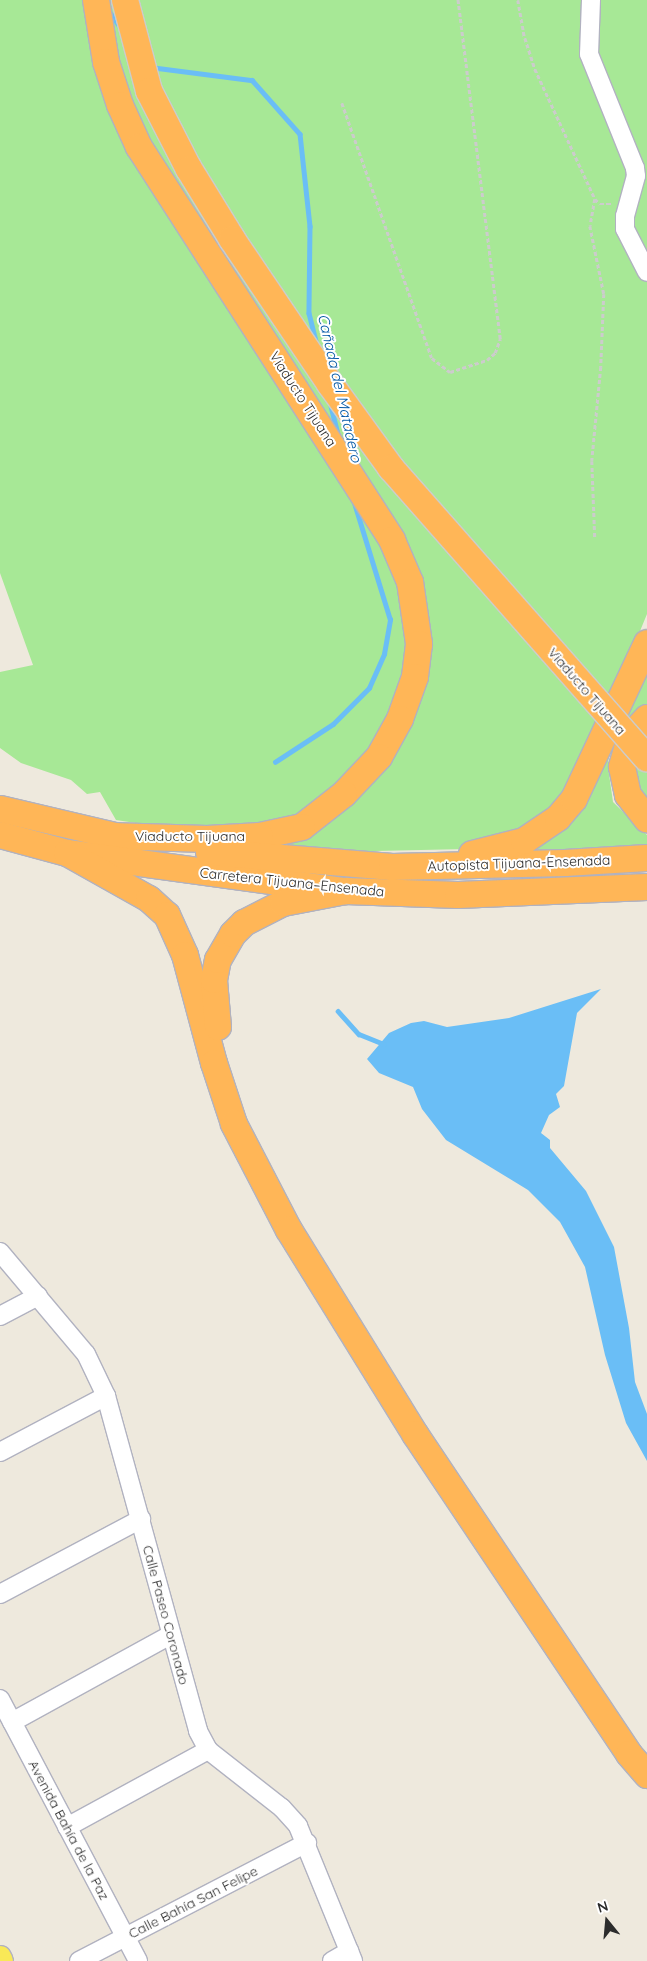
<!DOCTYPE html>
<meta charset="utf-8">
<style>
body{margin:0}
#map{position:relative;width:647px;height:1961px;overflow:hidden;background:#eee9dd;font-family:Quicksand,sans-serif}
div>[style]{position:absolute}
.green>*{inset:0;background:#a7e896}
.water>*{inset:0;background:#6abef6}
.stream>*{height:4.5px;margin:-2.25px;padding:0 2.25px;transform-origin:2.25px;border-radius:2.25px;background:#6abef6}
.path>*{height:2.5px;margin-top:-1.25px;transform-origin:0;background:repeating-linear-gradient(90deg,#ccc 0 4px,transparent 0 6.5px)}
.roads{filter:drop-shadow(1px 0 #b1b2c0) drop-shadow(-1px 0 #b1b2c0) drop-shadow(0 1px #b1b2c0) drop-shadow(0 -1px #b1b2c0)}
.minor>*{height:18px;margin:-9px;padding:0 9px;transform-origin:9px;border-radius:9px;background:#fff}
.major>*{height:22px;margin:-11px;padding:0 11px;transform-origin:11px;border-radius:11px;background:#f9e957}
.highway>*{height:26px;margin:-13px;padding:0 13px;transform-origin:13px;border-radius:13px;background:#ffb657}
.bridges{filter:drop-shadow(1px 0 #ccc) drop-shadow(-1px 0 #ccc) drop-shadow(0 1px #ccc) drop-shadow(0 -1px #ccc)}
.highway-bridge>*{height:26px;margin:-13px;padding:0 13px;transform-origin:13px;border-radius:13px;background:#ffb657}
span{translate:-50% -50%;white-space:nowrap;text-align:center;line-height:1.15;-webkit-text-stroke:4px #fff;paint-order:stroke}
.street-label{font-size:14px;color:#2c2c2c}
.water-label{font-size:15px;color:#0559a6;font-style:italic}
.north{position:absolute;left:582px;top:1896px;width:50px;height:50px;-webkit-text-stroke:4px #fff;paint-order:stroke;rotate:343deg;font-size:14px;font-weight:700;line-height:20px;text-align:center;color:#2c2c2c}
.north::after{content:'';display:block;margin:auto;width:18px;height:22px;background:#2c2c2c;clip-path:polygon(50% 0,100% 100%,50% 72%,0 100%)}
</style>
<div id="map">
<div class="green">
<i style="clip-path:polygon(0 0,647px 0,647px 614px,574px 792px,543px 826px,467px 849px,329px 852px,116px 820px,100px 792px,87px 794px,71px 780px,21px 763px,0 748px,0 672px,33px 665px,0 573px)"></i>
<i style="clip-path:polygon(647px 676px,647px 704px,631px 716px,617px 734px,609px 752px,608px 767px,613px 802px,647px 835px,647px 848px,525px 851px,594px 777px)"></i>
<i style="clip-path:polygon(647px 734px,647px 803px,640px 790px,634px 761px)"></i>
</div>
<div class="water">
<i style="clip-path:polygon(601px 989px,577px 1013px,564px 1086px,556px 1094px,560px 1107px,549px 1115px,541px 1133px,550px 1140px,550px 1148px,586px 1191px,614px 1247px,629px 1328px,635px 1382px,647px 1414px,647px 1461px,626px 1423px,605px 1355px,585px 1267px,560px 1222px,528px 1190px,446px 1140px,422px 1109px,413px 1087px,379px 1073px,367px 1059px,389px 1033px,411px 1023px,424px 1021px,447px 1027px,509px 1018px)"></i>
</div>
<div class="stream">
<i style="left:109px;top:11px;width:21px;rotate:55deg"></i>
<i style="left:150px;top:67px;width:103px;rotate:7.3deg"></i>
<i style="left:252px;top:80px;width:72px;rotate:48.4deg"></i>
<i style="left:300px;top:134px;width:93px;rotate:83.8deg"></i>
<i style="left:310px;top:226px;width:87px;rotate:90.7deg"></i>
<i style="left:309px;top:313px;width:33px;rotate:76deg"></i>
<i style="left:331px;top:406px;width:30px;rotate:76deg"></i>
<i style="left:275px;top:762px;width:69px;rotate:-33.2deg"></i>
<i style="left:333px;top:724px;width:51px;rotate:-45deg"></i>
<i style="left:369px;top:688px;width:37px;rotate:-66deg"></i>
<i style="left:384px;top:654px;width:35px;rotate:-80deg"></i>
<i style="left:390px;top:620px;width:122px;rotate:-107.1deg"></i>
<i style="left:338px;top:1011px;width:31px;rotate:48deg"></i>
<i style="left:359px;top:1034px;width:27px;rotate:22deg"></i>
</div>
<div class="path">
<i style="left:518px;top:0;width:39px;rotate:80deg"></i>
<i style="left:525px;top:38px;width:33px;rotate:72deg"></i>
<i style="left:535px;top:69px;width:143px;rotate:65.2deg"></i>
<i style="left:595px;top:199px;width:7px;rotate:45deg"></i>
<i style="left:600px;top:204px;width:12px"></i>
<i style="left:342px;top:103px;width:270px;rotate:70.6deg"></i>
<i style="left:432px;top:358px;width:23px;rotate:38deg"></i>
<i style="left:450px;top:372px;width:39px;rotate:-18deg"></i>
<i style="left:487px;top:360px;width:11px;rotate:-41deg"></i>
<i style="left:495px;top:353px;width:15px;rotate:-70deg"></i>
<i style="left:500px;top:339px;width:342px;rotate:-97.1deg"></i>
<i style="left:595px;top:199px;width:27px;rotate:100deg"></i>
<i style="left:590px;top:226px;width:69px;rotate:78.4deg"></i>
<i style="left:604px;top:294px;width:73px;rotate:92.4deg"></i>
<i style="left:601px;top:367px;width:94px;rotate:95.5deg"></i>
<i style="left:592px;top:461px;width:77px;rotate:87.8deg"></i>
</div>
<div class="roads">
<div class="minor">
<i style="left:591px;top:0;width:54px;rotate:92.1deg"></i>
<i style="left:589px;top:54px;width:123px;rotate:68deg"></i>
<i style="left:635px;top:168px;width:8px;rotate:83deg"></i>
<i style="left:636px;top:176px;width:41px;rotate:105.4deg"></i>
<i style="left:625px;top:216px;width:13px;rotate:90deg"></i>
<i style="left:625px;top:229px;width:48px;rotate:62.9deg"></i>
<i style="left:0;top:1252px;width:133px;rotate:49.9deg"></i>
<i style="left:86px;top:1354px;width:47px;rotate:64.5deg"></i>
<i style="left:106px;top:1396px;width:347px;rotate:74.6deg"></i>
<i style="left:198px;top:1731px;width:21px;rotate:62deg"></i>
<i style="left:208px;top:1750px;width:94px;rotate:38.1deg"></i>
<i style="left:282px;top:1808px;width:24px;rotate:48deg"></i>
<i style="left:298px;top:1826px;width:146px;rotate:67.8deg"></i>
<i style="left:0;top:1316px;width:43px;rotate:-27.8deg"></i>
<i style="left:0;top:1452px;width:120px;rotate:-27.8deg"></i>
<i style="left:0;top:1594px;width:160px;rotate:-28deg"></i>
<i style="left:0;top:1699px;width:296px;rotate:62.2deg"></i>
<i style="left:12px;top:1722px;width:180px;rotate:-28.8deg"></i>
<i style="left:67px;top:1827px;width:161px;rotate:-28.6deg"></i>
<i style="left:79px;top:1961px;width:257px;rotate:-27.4deg"></i>
<i style="left:332px;top:1961px;width:20px;rotate:-30deg"></i>
</div>
<div class="major">
<i style="left:0;top:1957px;width:4px;rotate:63deg"></i>
</div>
<div class="highway">
<i style="left:96px;top:0;width:63px;rotate:80.8deg"></i>
<i style="left:106px;top:62px;width:45px;rotate:72deg"></i>
<i style="left:120px;top:105px;width:46px;rotate:65.7deg"></i>
<i style="left:139px;top:147px;width:467px;rotate:57.2deg"></i>
<i style="left:392px;top:540px;width:46px;rotate:66.8deg"></i>
<i style="left:410px;top:582px;width:63px;rotate:81.7deg"></i>
<i style="left:419px;top:644px;width:33px;rotate:97deg"></i>
<i style="left:415px;top:677px;width:45px;rotate:109.7deg"></i>
<i style="left:400px;top:719px;width:43px;rotate:118.9deg"></i>
<i style="left:379px;top:757px;width:51px;rotate:133.4deg"></i>
<i style="left:344px;top:794px;width:53px;rotate:141.8deg"></i>
<i style="left:302px;top:827px;width:43px;rotate:167.9deg"></i>
<i style="left:260px;top:836px;width:53px;rotate:176.8deg"></i>
<i style="left:207px;top:839px;width:97px;rotate:-178.2deg"></i>
<i style="left:647px;top:718px;width:23px;rotate:133deg"></i>
<i style="left:631px;top:735px;width:33px;rotate:106deg"></i>
<i style="left:622px;top:767px;width:29px;rotate:78deg"></i>
<i style="left:628px;top:795px;width:31px;rotate:52deg"></i>
<i style="left:0;top:809px;width:131px;rotate:13.2deg"></i>
<i style="left:0;top:835px;width:69px;rotate:15deg"></i>
<i style="left:67px;top:853px;width:282px;rotate:7.8deg"></i>
<i style="left:346px;top:891px;width:112px;rotate:2deg"></i>
<i style="left:458px;top:895px;width:189px;rotate:-2.4deg"></i>
<i style="left:209px;top:852px;width:184px;rotate:4.7deg"></i>
<i style="left:392px;top:867px;width:173px;rotate:-1.3deg"></i>
<i style="left:565px;top:863px;width:82px;rotate:-3.5deg"></i>
<i style="left:67px;top:853px;width:94px;rotate:29.3deg"></i>
<i style="left:149px;top:899px;width:24px;rotate:42deg"></i>
<i style="left:167px;top:915px;width:44px;rotate:65.8deg"></i>
<i style="left:185px;top:955px;width:112px;rotate:75deg"></i>
<i style="left:214px;top:1063px;width:64px;rotate:71.8deg"></i>
<i style="left:234px;top:1124px;width:119px;rotate:62.6deg"></i>
<i style="left:289px;top:1230px;width:240px;rotate:58.3deg"></i>
<i style="left:415px;top:1434px;width:385px;rotate:56.2deg"></i>
<i style="left:629px;top:1754px;width:28px;rotate:49deg"></i>
<i style="left:472px;top:854px;width:54px;rotate:-14deg"></i>
<i style="left:524px;top:841px;width:41px;rotate:-34.1deg"></i>
<i style="left:558px;top:818px;width:25px;rotate:-50deg"></i>
<i style="left:574px;top:799px;width:172px;rotate:-64.9deg"></i>
<i style="left:218px;top:1027px;width:47px;rotate:-94.9deg"></i>
<i style="left:214px;top:980px;width:20px;rotate:-79deg"></i>
<i style="left:218px;top:960px;width:30px;rotate:-60deg"></i>
<i style="left:233px;top:934px;width:16px;rotate:-45deg"></i>
<i style="left:244px;top:923px;width:44px;rotate:-27.1deg"></i>
<i style="left:283px;top:903px;width:64px;rotate:-10.8deg"></i>
</div>
</div>
<div class="bridges">
<div class="highway-bridge">
<i style="left:125px;top:0;width:94px;rotate:75.2deg"></i>
<i style="left:149px;top:91px;width:88px;rotate:62.9deg"></i>
<i style="left:189px;top:169px;width:82px;rotate:58.4deg"></i>
<i style="left:232px;top:239px;width:175px;rotate:55.9deg"></i>
<i style="left:330px;top:384px;width:104px;rotate:54deg"></i>
<i style="left:391px;top:468px;width:387px;rotate:48.6deg"></i>
</div>
</div>
<div class="street-label">
<span style="left:303px;top:399px;rotate:57deg">Viaducto Tijuana</span>
<span style="left:587px;top:691px;rotate:49deg">Viaducto Tijuana</span>
<span style="left:190px;top:836px">Viaducto Tijuana</span>
<span style="left:519px;top:863px;rotate:-2deg">Autopista Tijuana-Ensenada</span>
<span style="left:292px;top:882px;rotate:6deg">Carretera Tijuana–Ensenada</span>
<span style="left:166px;top:1615px;rotate:75deg">Calle Paseo Coronado</span>
<span style="left:69px;top:1830px;rotate:62deg">Avenida Bahía de la Paz</span>
<span style="left:193px;top:1902px;rotate:-27deg">Calle Bahía San Felipe</span>
</div>
<div class="water-label">
<span style="left:340px;top:388px;rotate:77deg">Cañada del Matadero</span>
</div>
<div class="north">N</div>
</div>
